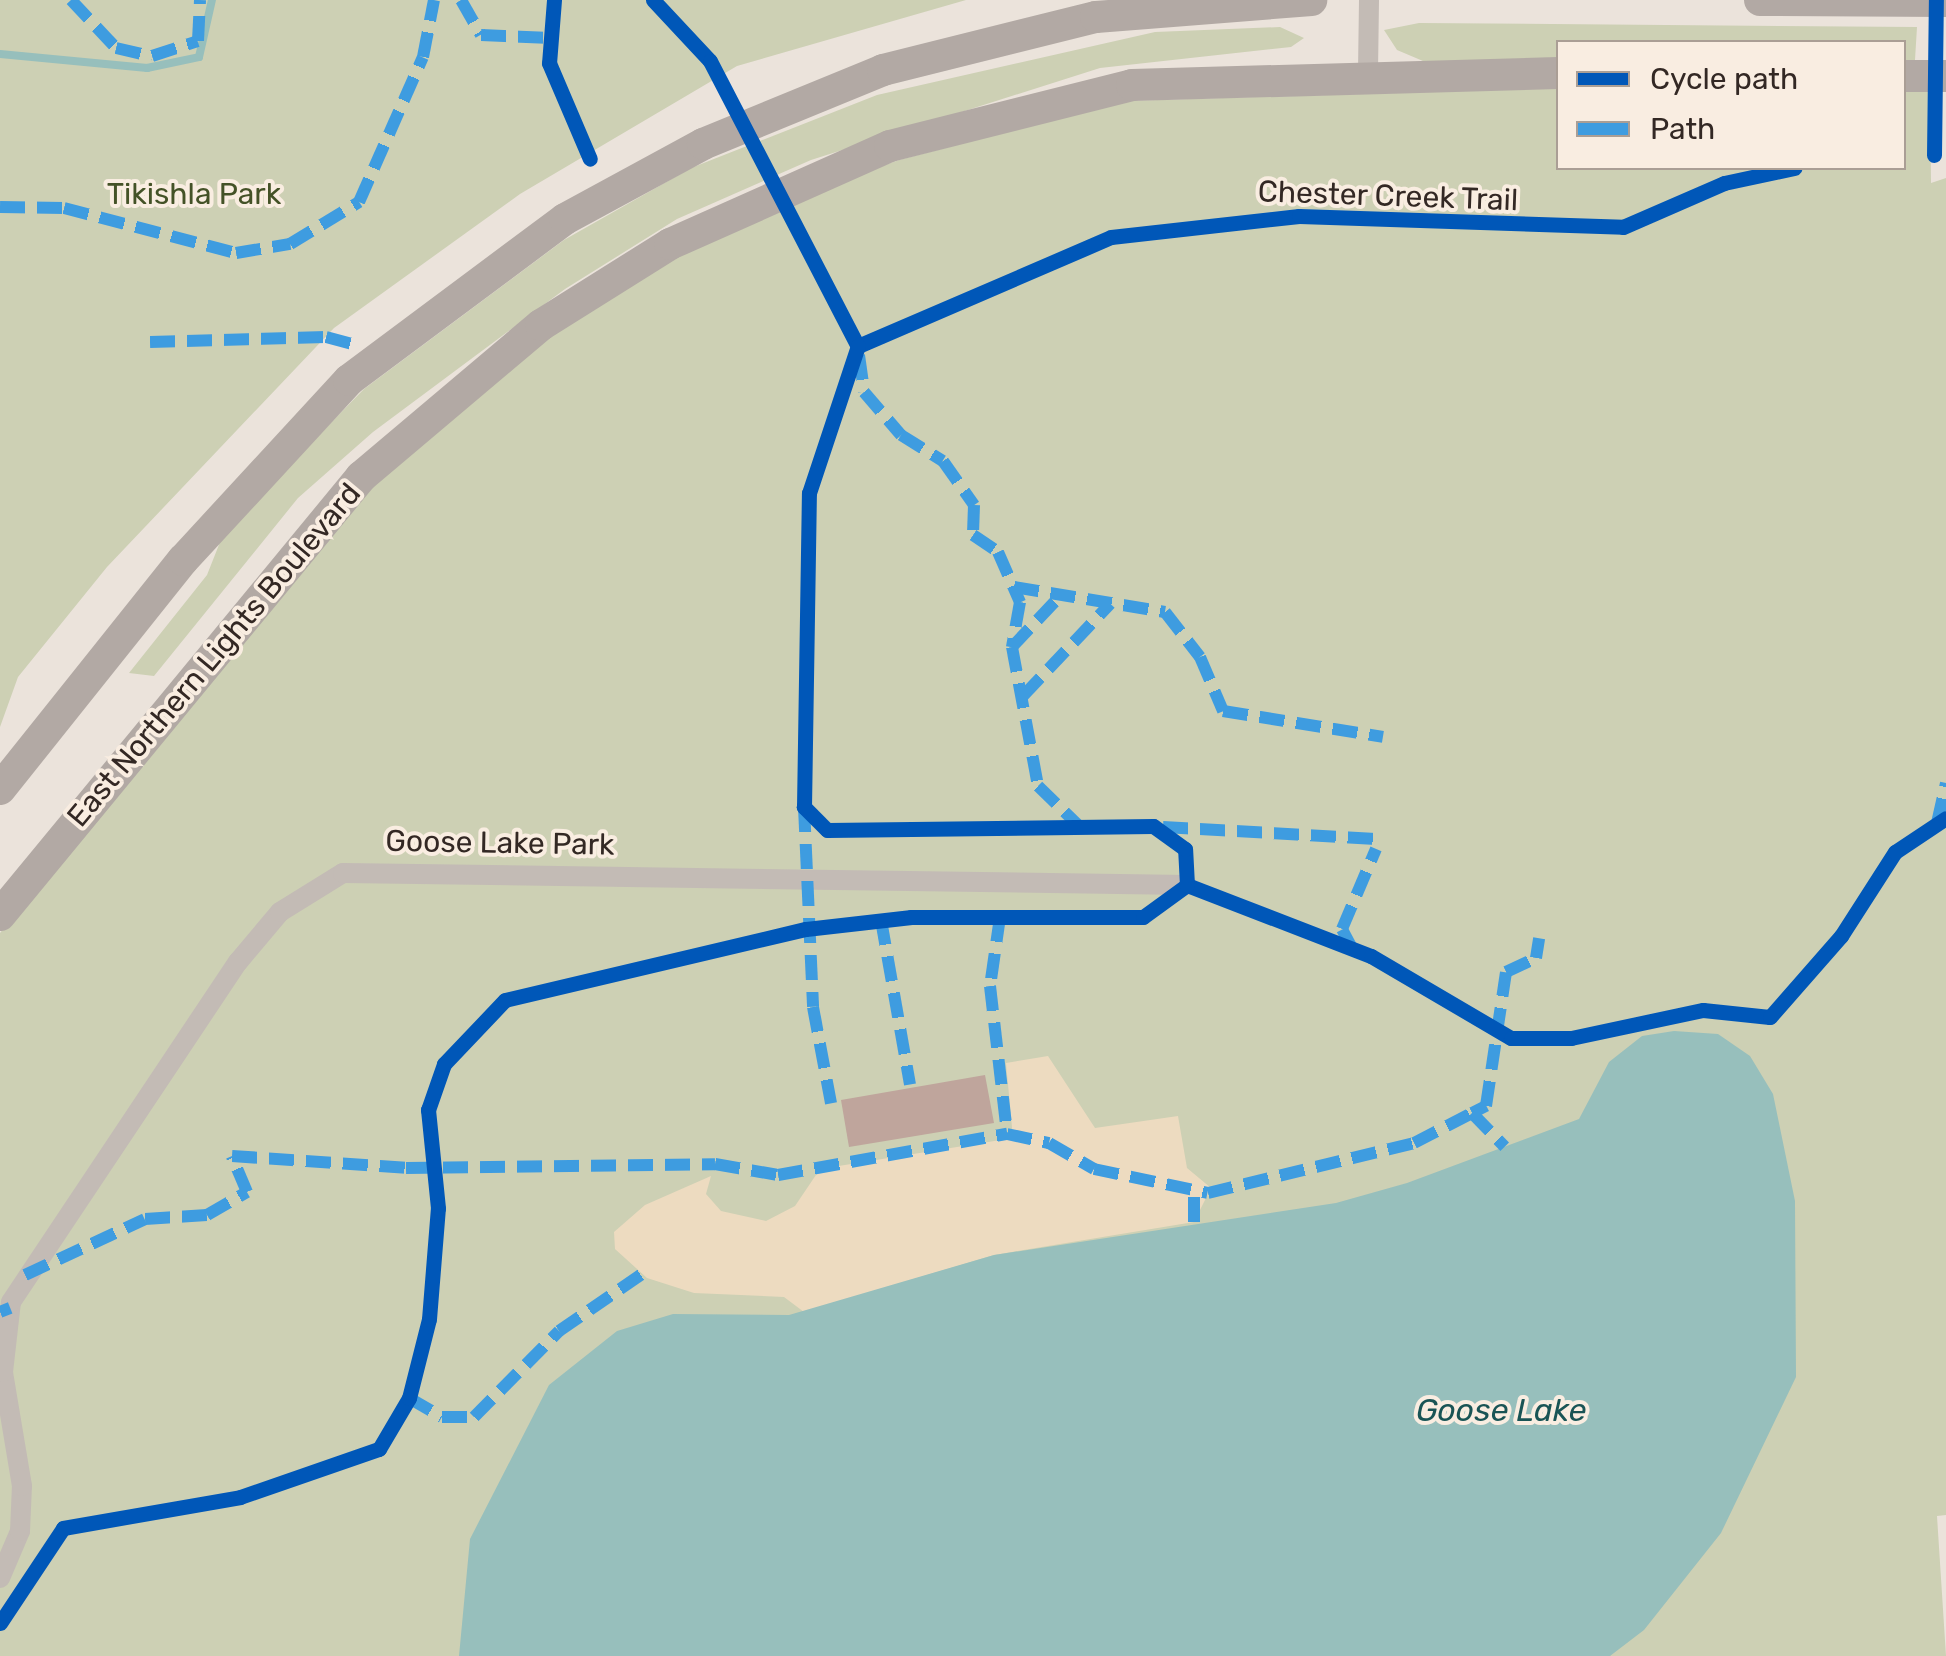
<!DOCTYPE html>
<style>
body{margin:0}
#map{position:relative;width:1946px;height:1656px;overflow:hidden;background:#ebe3db;font-family:Rubik,sans-serif}
div>[style]{position:absolute}
.green>*{inset:0;background:#cdd0b4}
.sand>*{inset:0;background:#eddbc0}
.water>*{inset:0;background:#97bfbc}
.stream>*{height:8px;margin:-4px;padding:0 4px;transform-origin:4px;border-radius:4px;background:#97bfbc}
.building>*{inset:0;background:#bfa59c}
.street>*{height:20px;margin:-10px;padding:0 10px;transform-origin:10px;border-radius:10px;background:#c3bbb5}
.primary>*{height:32px;margin:-16px;padding:0 16px;transform-origin:16px;border-radius:16px;background:#b2a9a4}
.quiet>*{height:12px;margin-top:-6px;transform-origin:0;background:repeating-linear-gradient(90deg,#3e9ce0 0 25px,transparent 0 37px)}
.cycleway>*{height:15px;margin:-7.5px;padding:0 7.5px;transform-origin:7.5px;border-radius:7.5px;background:#0057b8}
span{translate:-50% -50%;white-space:nowrap;text-align:center;line-height:1.15;-webkit-text-stroke:8px #f9ede1;paint-order:stroke}
.park-label{font-size:30px;color:#445227}
.street-label{font-size:30px;color:#332824}
.water-label{font-size:32px;color:#195455;font-style:italic}
.legend{position:absolute;left:1556px;top:40px;width:350px;height:130px;box-sizing:border-box;background:#f9ede1;border:2px solid #aa9e95;margin:0;padding:12px 18px;list-style:none;font-size:30px;color:#332824}
.legend li{display:flex;align-items:center;gap:20px;height:50px}
.legend b{width:50px;border:2px solid #aa9e95}
</style>
<div id="map">
<div class="green">
<i style="clip-path:polygon(0 0,966px 0,737px 66px,520px 194px,334px 328px,107px 567px,18px 677px,0 727px)"></i>
<i style="clip-path:polygon(1419px 23px,1917px 27px,1915px 60px,1904px 60px,1904px 42px,1558px 42px,1558px 61px,1423px 61px,1397px 50px,1384px 30px)"></i>
<i style="clip-path:polygon(1280px 27px,1304px 38px,1291px 47px,1100px 68px,811px 160px,677px 219px,565px 289px,373px 432px,298px 498px,154px 676px,129px 673px,207px 575px,224px 532px,364px 389px,564px 240px,691px 168px,877px 95px,1155px 32px)"></i>
<i style="clip-path:polygon(1558px 88px,1558px 168px,1904px 168px,1904px 91px,1930px 91px,1931px 183px,1946px 178px,1946px 807px,1934px 817px,1934px 834px,1946px 827px,1946px 1515px,1937px 1516px,1946px 1656px,0 1656px,0 933px,344px 509px,507px 365px,640px 276px,807px 193px,899px 160px,1126px 101px)"></i>
</div>
<div class="sand">
<i style="clip-path:polygon(1048px 1056px,1095px 1128px,1178px 1116px,1187px 1168px,1211px 1188px,1194px 1222px,994px 1255px,804px 1312px,784px 1297px,694px 1293px,647px 1278px,615px 1249px,614px 1232px,645px 1205px,711px 1176px,706px 1194px,721px 1211px,766px 1221px,795px 1206px,820px 1169px,1013px 1138px,1006px 1063px)"></i>
</div>
<div class="water">
<i style="clip-path:polygon(1674px 1031px,1718px 1034px,1750px 1056px,1773px 1094px,1795px 1201px,1796px 1377px,1721px 1533px,1644px 1630px,1610px 1656px,459px 1656px,470px 1539px,549px 1385px,617px 1331px,673px 1314px,789px 1315px,994px 1255px,1336px 1203px,1407px 1183px,1579px 1119px,1609px 1062px,1642px 1036px)"></i>
</div>
<div class="stream">
<i style="left:0;top:54px;width:148px;rotate:5.4deg"></i>
<i style="left:147px;top:68px;width:53px;rotate:-11.9deg"></i>
<i style="left:199px;top:57px;width:58px;rotate:-77.2deg"></i>
</div>
<div class="building">
<i style="clip-path:polygon(985px 1075px,994px 1123px,849px 1147px,841px 1100px)"></i>
</div>
<div class="street">
<i style="left:1368px;top:72px;width:72px;rotate:-89.2deg"></i>
<i style="left:0;top:1578px;width:51px;rotate:-66.9deg"></i>
<i style="left:20px;top:1531px;width:45px;rotate:-87.5deg"></i>
<i style="left:22px;top:1486px;width:116px;rotate:-99.5deg"></i>
<i style="left:3px;top:1372px;width:70px;rotate:-83.5deg"></i>
<i style="left:11px;top:1302px;width:409px;rotate:-56.3deg"></i>
<i style="left:238px;top:962px;width:65px;rotate:-50deg"></i>
<i style="left:280px;top:912px;width:74px;rotate:-31.8deg"></i>
<i style="left:343px;top:873px;width:844px;rotate:0.81deg"></i>
</div>
<div class="primary">
<i style="left:1760px;top:0;width:186px;rotate:0.3deg"></i>
<i style="left:1904px;top:76px;width:42px"></i>
<i style="left:0;top:789px;width:293px;rotate:-51.4deg"></i>
<i style="left:183px;top:560px;width:245px;rotate:-47.3deg"></i>
<i style="left:349px;top:380px;width:269px;rotate:-36.7deg"></i>
<i style="left:565px;top:219px;width:157px;rotate:-28.5deg"></i>
<i style="left:703px;top:144px;width:195px;rotate:-22.3deg"></i>
<i style="left:883px;top:70px;width:219px;rotate:-14deg"></i>
<i style="left:1096px;top:17px;width:216px;rotate:-4.5deg"></i>
<i style="left:0;top:915px;width:568px;rotate:-50.5deg"></i>
<i style="left:361px;top:477px;width:236px;rotate:-40.2deg"></i>
<i style="left:541px;top:325px;width:152px;rotate:-32.1deg"></i>
<i style="left:670px;top:244px;width:241px;rotate:-24deg"></i>
<i style="left:890px;top:146px;width:250px;rotate:-14.1deg"></i>
<i style="left:1132px;top:85px;width:426px;rotate:-1.6deg"></i>
</div>
<div class="quiet">
<i style="left:71px;top:0;width:66px;rotate:46.8deg"></i>
<i style="left:116px;top:48px;width:37px;rotate:13deg"></i>
<i style="left:152px;top:56px;width:48px;rotate:-18.1deg"></i>
<i style="left:198px;top:41px;width:41px;rotate:-87.2deg"></i>
<i style="left:461px;top:0;width:40px;rotate:60.3deg"></i>
<i style="left:481px;top:35px;width:70px;rotate:2.5deg"></i>
<i style="left:0;top:207px;width:64px;rotate:0.9deg"></i>
<i style="left:64px;top:208px;width:178px;rotate:14.7deg"></i>
<i style="left:236px;top:253px;width:55px;rotate:-9.5deg"></i>
<i style="left:290px;top:244px;width:81px;rotate:-31.3deg"></i>
<i style="left:359px;top:202px;width:158px;rotate:-66.2deg"></i>
<i style="left:423px;top:57px;width:58px;rotate:-79.1deg"></i>
<i style="left:150px;top:342px;width:176px;rotate:-1.6deg"></i>
<i style="left:326px;top:337px;width:31px;rotate:15deg"></i>
<i style="left:859px;top:355px;width:37px;rotate:82deg"></i>
<i style="left:864px;top:392px;width:57px;rotate:49.3deg"></i>
<i style="left:901px;top:435px;width:49px;rotate:31.8deg"></i>
<i style="left:943px;top:461px;width:54px;rotate:54.8deg"></i>
<i style="left:974px;top:505px;width:30px;rotate:92deg"></i>
<i style="left:973px;top:535px;width:30px;rotate:34deg"></i>
<i style="left:998px;top:552px;width:55px;rotate:66.3deg"></i>
<i style="left:1020px;top:602px;width:46px;rotate:100.1deg"></i>
<i style="left:1012px;top:647px;width:141px;rotate:79.4deg"></i>
<i style="left:1038px;top:786px;width:57px;rotate:44.3deg"></i>
<i style="left:1014px;top:587px;width:153px;rotate:9.4deg"></i>
<i style="left:1165px;top:612px;width:57px;rotate:52.1deg"></i>
<i style="left:1200px;top:657px;width:59px;rotate:66.9deg"></i>
<i style="left:1223px;top:711px;width:162px;rotate:9.2deg"></i>
<i style="left:1012px;top:647px;width:70px;rotate:-46.7deg"></i>
<i style="left:1023px;top:696px;width:127px;rotate:-46.6deg"></i>
<i style="left:804px;top:807px;width:200px;rotate:87.4deg"></i>
<i style="left:813px;top:1007px;width:98px;rotate:79.4deg"></i>
<i style="left:1937px;top:823px;width:41px;rotate:-77.3deg"></i>
<i style="left:1163px;top:827px;width:213px;rotate:3.2deg"></i>
<i style="left:1000px;top:917px;width:70px;rotate:98.2deg"></i>
<i style="left:990px;top:986px;width:149px;rotate:83.4deg"></i>
<i style="left:1007px;top:1134px;width:43px;rotate:12.1deg"></i>
<i style="left:1049px;top:1143px;width:52px;rotate:30deg"></i>
<i style="left:1094px;top:1169px;width:116px;rotate:11.9deg"></i>
<i style="left:1208px;top:1193px;width:212px;rotate:-13.6deg"></i>
<i style="left:1414px;top:1143px;width:65px;rotate:-27.3deg"></i>
<i style="left:1472px;top:1113px;width:47px;rotate:45.9deg"></i>
<i style="left:881px;top:920px;width:167px;rotate:80deg"></i>
<i style="left:1352px;top:948px;width:21px;rotate:-118deg"></i>
<i style="left:1342px;top:929px;width:87px;rotate:-67deg"></i>
<i style="left:1472px;top:1113px;width:16px;rotate:-27deg"></i>
<i style="left:1486px;top:1106px;width:135px;rotate:-81.5deg"></i>
<i style="left:1506px;top:972px;width:33px;rotate:-25deg"></i>
<i style="left:1536px;top:958px;width:20px;rotate:-81deg"></i>
<i style="left:1194px;top:1222px;width:31px;rotate:-90deg"></i>
<i style="left:25px;top:1275px;width:132px;rotate:-25deg"></i>
<i style="left:145px;top:1219px;width:62px;rotate:-3.7deg"></i>
<i style="left:207px;top:1215px;width:46px;rotate:-29.9deg"></i>
<i style="left:247px;top:1192px;width:39px;rotate:-113deg"></i>
<i style="left:232px;top:1156px;width:174px;rotate:3.9deg"></i>
<i style="left:406px;top:1168px;width:309px;rotate:-0.7deg"></i>
<i style="left:715px;top:1164px;width:64px;rotate:9.9deg"></i>
<i style="left:778px;top:1175px;width:233px;rotate:-10.2deg"></i>
<i style="left:0;top:1312px;width:11px;rotate:-22deg"></i>
<i style="left:409px;top:1398px;width:38px;rotate:30deg"></i>
<i style="left:442px;top:1417px;width:32px"></i>
<i style="left:474px;top:1417px;width:121px;rotate:-45.3deg"></i>
<i style="left:559px;top:1331px;width:101px;rotate:-34.5deg"></i>
</div>
<div class="cycleway">
<i style="left:554px;top:0;width:63px;rotate:94.5deg"></i>
<i style="left:549px;top:63px;width:104px;rotate:66.9deg"></i>
<i style="left:653px;top:0;width:83px;rotate:46.9deg"></i>
<i style="left:710px;top:61px;width:321px;rotate:62.6deg"></i>
<i style="left:1934px;top:155px;width:155px;rotate:-89.3deg"></i>
<i style="left:858px;top:346px;width:275px;rotate:-23.3deg"></i>
<i style="left:1111px;top:237px;width:189px;rotate:-6.4deg"></i>
<i style="left:1299px;top:216px;width:324px;rotate:1.9deg"></i>
<i style="left:1623px;top:227px;width:110px;rotate:-23.5deg"></i>
<i style="left:1724px;top:183px;width:72px;rotate:-12.1deg"></i>
<i style="left:1187px;top:885px;width:197px;rotate:21.1deg"></i>
<i style="left:1371px;top:956px;width:162px;rotate:30.4deg"></i>
<i style="left:1511px;top:1038px;width:60px"></i>
<i style="left:1571px;top:1038px;width:135px;rotate:-12deg"></i>
<i style="left:1703px;top:1010px;width:67px;rotate:6deg"></i>
<i style="left:1770px;top:1017px;width:108px;rotate:-48.8deg"></i>
<i style="left:1841px;top:936px;width:100px;rotate:-57.3deg"></i>
<i style="left:1895px;top:852px;width:61px;rotate:-33.7deg"></i>
<i style="left:0;top:1623px;width:114px;rotate:-56.4deg"></i>
<i style="left:63px;top:1528px;width:180px;rotate:-9.9deg"></i>
<i style="left:240px;top:1497px;width:147px;rotate:-19.1deg"></i>
<i style="left:379px;top:1449px;width:59px;rotate:-59.5deg"></i>
<i style="left:409px;top:1398px;width:81px;rotate:-75.8deg"></i>
<i style="left:429px;top:1319px;width:111px;rotate:-85.4deg"></i>
<i style="left:438px;top:1208px;width:99px;rotate:-95.8deg"></i>
<i style="left:428px;top:1110px;width:49px;rotate:-70.8deg"></i>
<i style="left:444px;top:1064px;width:88px;rotate:-46.4deg"></i>
<i style="left:505px;top:1000px;width:309px;rotate:-13.3deg"></i>
<i style="left:806px;top:929px;width:106px;rotate:-6.5deg"></i>
<i style="left:911px;top:917px;width:232px"></i>
<i style="left:1143px;top:917px;width:54px;rotate:-36deg"></i>
<i style="left:1187px;top:885px;width:36px;rotate:-93deg"></i>
<i style="left:1185px;top:849px;width:39px;rotate:-144deg"></i>
<i style="left:1153px;top:826px;width:326px;rotate:179.3deg"></i>
<i style="left:827px;top:830px;width:33px;rotate:-135deg"></i>
<i style="left:804px;top:807px;width:314px;rotate:-89.1deg"></i>
<i style="left:809px;top:493px;width:155px;rotate:-71.6deg"></i>
</div>
<div class="park-label">
<span style="left:194px;top:194px">Tikishla Park</span>
</div>
<div class="street-label">
<span style="left:1388px;top:196px;rotate:2deg">Chester Creek Trail</span>
<span style="left:214px;top:655px;rotate:-50deg">East Northern Lights Boulevard</span>
<span style="left:500px;top:843px;rotate:1deg">Goose Lake Park</span>
</div>
<div class="water-label">
<span style="left:1501px;top:1410px">Goose Lake</span>
</div>
<ul class="legend">
<li><b style="height:12px;background:#0057b8"></b>Cycle path</li>
<li><b style="height:12px;background:#3e9ce0"></b>Path</li>
</ul>
</div>
